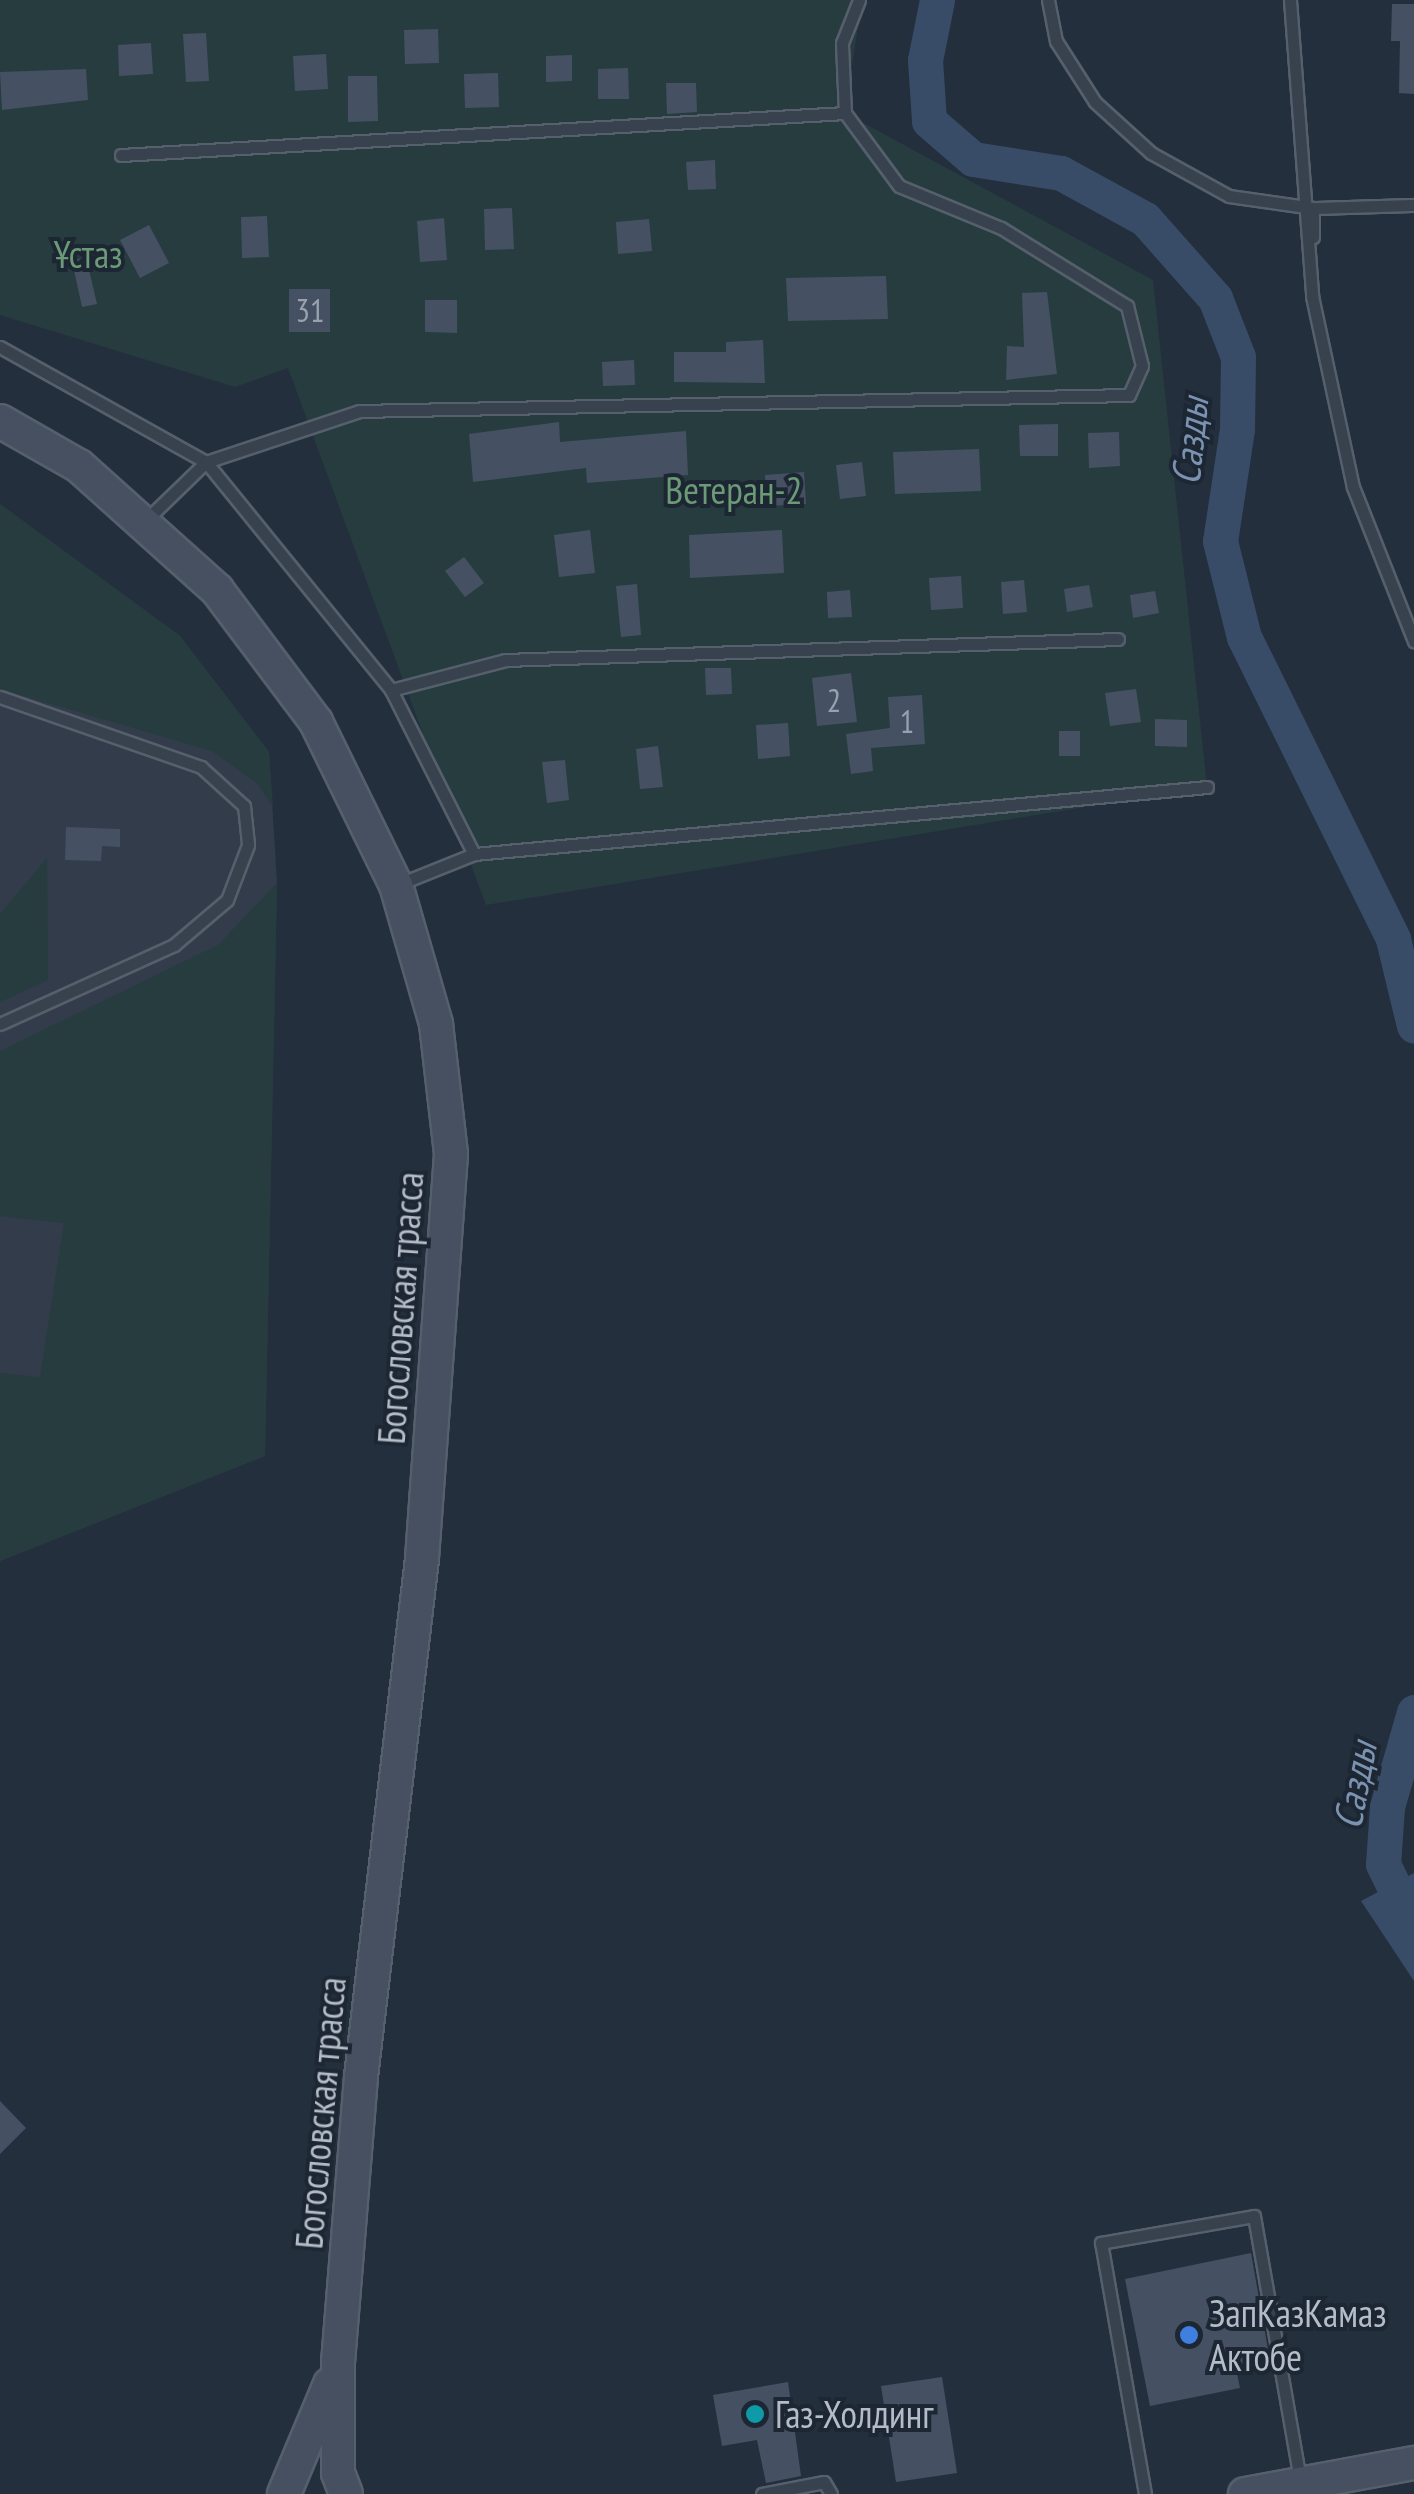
<!DOCTYPE html>
<meta charset="utf-8">
<style>
body{margin:0}
#map{position:relative;width:1414px;height:2494px;overflow:hidden;background:#242f3e;font-family:"PT Sans Narrow",sans-serif}
div>[style]{position:absolute}
.airport>*{inset:0;background:#323c4b}
.green>*{inset:0;background:#263c3f}
.water>*{inset:0;background:#394c67}
.river>*{height:35px;margin:-17.5px;padding:0 17.5px;transform-origin:17.5px;border-radius:17.5px;background:#394c67}
.building>*{inset:0;background:#455162}
.roads{filter:drop-shadow(2px 0 #565f6c) drop-shadow(-2px 0 #565f6c) drop-shadow(0 2px #565f6c) drop-shadow(0 -2px #565f6c)}
.lane>*{height:11px;margin:-5.5px;padding:0 5.5px;transform-origin:5.5px;border-radius:5.5px;background:#38414e}
.secondary>*{height:32px;margin:-16px;padding:0 16px;transform-origin:16px;border-radius:16px;background:#465061}
.dots>*{width:28px;height:28px;translate:-50% -50%;box-sizing:border-box;border:5px solid #1d2633;border-radius:50%}
span{translate:-50% -50%;white-space:nowrap;text-align:center;line-height:1.15;-webkit-text-stroke:8px #1d2633;paint-order:stroke}
.number-label{font-size:32px;color:#98a1af}
.number-label span{-webkit-text-stroke-width:0}
.park-label{font-size:38px;color:#6b9a76}
.street-label{font-size:38px;color:#b4bcc9}
.poi-label{font-size:38px;color:#b4bcc9}
.left{translate:0 -50%;text-align:left}
.water-label{font-size:40px;color:#7c92b1;font-style:italic}
</style>
<div id="map">
<div class="airport">
<i style="clip-path:polygon(0 504px,180px 636px,269px 752px,277px 883px,265px 1456px,0 1561px)"></i>
</div>
<div class="green">
<i style="clip-path:polygon(0 0,862px 0,845px 113px,1153px 280px,1207px 787px,486px 905px,288px 368px,235px 387px,0 315px)"></i>
<i style="clip-path:polygon(0 504px,180px 636px,269px 752px,273px 807px,258px 784px,212px 751px,0 689px)"></i>
<i style="clip-path:polygon(47px 858px,48px 980px,0 1002px,0 914px)"></i>
<i style="clip-path:polygon(277px 883px,265px 1456px,0 1561px,0 1373px,40px 1377px,64px 1223px,0 1216px,0 1051px,218px 945px)"></i>
</div>
<div class="water">
<i style="clip-path:polygon(1414px 1873px,1414px 1981px,1361px 1901px)"></i>
</div>
<div class="river">
<i style="left:937px;top:0;width:61px;rotate:101.3deg"></i>
<i style="left:925px;top:60px;width:61px;rotate:86.2deg"></i>
<i style="left:929px;top:121px;width:58px;rotate:40.8deg"></i>
<i style="left:973px;top:159px;width:89px;rotate:9deg"></i>
<i style="left:1061px;top:173px;width:96px;rotate:28.7deg"></i>
<i style="left:1145px;top:219px;width:106px;rotate:48.5deg"></i>
<i style="left:1215px;top:298px;width:63px;rotate:68.7deg"></i>
<i style="left:1238px;top:357px;width:72px;rotate:90.8deg"></i>
<i style="left:1237px;top:429px;width:113px;rotate:98.6deg"></i>
<i style="left:1220px;top:541px;width:99px;rotate:76deg"></i>
<i style="left:1244px;top:637px;width:337px;rotate:63.7deg"></i>
<i style="left:1393px;top:939px;width:89px;rotate:76.4deg"></i>
<i style="left:1414px;top:1712px;width:99px;rotate:105.9deg"></i>
<i style="left:1387px;top:1807px;width:57px;rotate:94deg"></i>
<i style="left:1383px;top:1864px;width:71px;rotate:64.2deg"></i>
</div>
<div class="building">
<i style="clip-path:polygon(1392px 4px,1414px 4px,1414px 94px,1399px 93px,1400px 41px,1414px 41px,1391px 41px)"></i>
<i style="clip-path:polygon(438px 29px,439px 63px,405px 64px,404px 30px)"></i>
<i style="clip-path:polygon(206px 33px,209px 81px,186px 82px,183px 34px)"></i>
<i style="clip-path:polygon(151px 43px,153px 74px,119px 76px,118px 45px)"></i>
<i style="clip-path:polygon(326px 54px,328px 89px,295px 91px,293px 56px)"></i>
<i style="clip-path:polygon(572px 55px,572px 81px,546px 82px,546px 56px)"></i>
<i style="clip-path:polygon(628px 68px,629px 99px,598px 99px,598px 69px)"></i>
<i style="clip-path:polygon(86px 69px,88px 100px,2px 110px,0 72px)"></i>
<i style="clip-path:polygon(498px 73px,499px 107px,465px 108px,464px 74px)"></i>
<i style="clip-path:polygon(348px 76px,377px 76px,378px 121px,348px 122px)"></i>
<i style="clip-path:polygon(666px 83px,696px 83px,697px 112px,667px 114px)"></i>
<i style="clip-path:polygon(715px 160px,716px 189px,688px 190px,686px 162px)"></i>
<i style="clip-path:polygon(512px 208px,514px 249px,485px 250px,484px 209px)"></i>
<i style="clip-path:polygon(267px 216px,269px 257px,242px 258px,241px 217px)"></i>
<i style="clip-path:polygon(444px 218px,447px 260px,420px 262px,417px 221px)"></i>
<i style="clip-path:polygon(649px 219px,652px 251px,618px 254px,616px 222px)"></i>
<i style="clip-path:polygon(149px 225px,169px 263px,140px 278px,120px 240px)"></i>
<i style="clip-path:polygon(86px 257px,97px 304px,82px 307px,72px 261px)"></i>
<i style="clip-path:polygon(886px 276px,888px 319px,788px 321px,786px 278px)"></i>
<i style="clip-path:polygon(289px 289px,330px 289px,330px 332px,289px 332px)"></i>
<i style="clip-path:polygon(1047px 292px,1057px 374px,1006px 380px,1007px 346px,1024px 347px,1022px 293px)"></i>
<i style="clip-path:polygon(425px 300px,457px 300px,457px 333px,425px 332px)"></i>
<i style="clip-path:polygon(763px 340px,765px 383px,674px 382px,674px 352px,726px 352px,726px 342px)"></i>
<i style="clip-path:polygon(634px 360px,635px 385px,603px 386px,602px 362px)"></i>
<i style="clip-path:polygon(559px 422px,560px 442px,686px 431px,688px 475px,587px 483px,586px 468px,473px 482px,469px 434px)"></i>
<i style="clip-path:polygon(1058px 424px,1058px 456px,1020px 456px,1019px 425px)"></i>
<i style="clip-path:polygon(1119px 432px,1120px 466px,1089px 468px,1088px 433px)"></i>
<i style="clip-path:polygon(979px 449px,981px 491px,895px 494px,893px 452px)"></i>
<i style="clip-path:polygon(862px 462px,866px 496px,840px 499px,836px 465px)"></i>
<i style="clip-path:polygon(804px 472px,806px 504px,767px 506px,765px 475px)"></i>
<i style="clip-path:polygon(590px 530px,595px 573px,559px 577px,554px 535px)"></i>
<i style="clip-path:polygon(782px 530px,784px 573px,690px 578px,689px 535px)"></i>
<i style="clip-path:polygon(464px 557px,484px 583px,465px 597px,445px 571px)"></i>
<i style="clip-path:polygon(961px 576px,963px 608px,931px 610px,929px 578px)"></i>
<i style="clip-path:polygon(1024px 580px,1027px 612px,1003px 614px,1001px 582px)"></i>
<i style="clip-path:polygon(637px 584px,641px 635px,621px 637px,616px 586px)"></i>
<i style="clip-path:polygon(1089px 585px,1093px 607px,1067px 612px,1064px 589px)"></i>
<i style="clip-path:polygon(850px 590px,852px 617px,828px 618px,827px 592px)"></i>
<i style="clip-path:polygon(1155px 591px,1159px 613px,1133px 618px,1130px 595px)"></i>
<i style="clip-path:polygon(705px 668px,731px 668px,732px 694px,706px 695px)"></i>
<i style="clip-path:polygon(851px 673px,857px 722px,817px 726px,812px 678px)"></i>
<i style="clip-path:polygon(1136px 689px,1141px 722px,1110px 726px,1105px 693px)"></i>
<i style="clip-path:polygon(922px 695px,925px 744px,871px 748px,873px 771px,851px 774px,846px 734px,890px 728px,888px 697px)"></i>
<i style="clip-path:polygon(1155px 719px,1187px 720px,1187px 747px,1155px 746px)"></i>
<i style="clip-path:polygon(788px 723px,790px 756px,758px 759px,756px 725px)"></i>
<i style="clip-path:polygon(1059px 731px,1080px 731px,1080px 756px,1059px 756px)"></i>
<i style="clip-path:polygon(658px 746px,663px 787px,640px 789px,636px 749px)"></i>
<i style="clip-path:polygon(565px 760px,569px 800px,547px 803px,542px 762px)"></i>
<i style="clip-path:polygon(66px 827px,120px 829px,120px 847px,102px 846px,101px 861px,65px 860px)"></i>
<i style="clip-path:polygon(0 2101px,26px 2128px,0 2154px)"></i>
<i style="clip-path:polygon(1251px 2253px,1270px 2361px,1235px 2364px,1240px 2388px,1150px 2406px,1125px 2279px)"></i>
<i style="clip-path:polygon(942px 2377px,957px 2473px,896px 2482px,881px 2386px)"></i>
<i style="clip-path:polygon(788px 2382px,801px 2476px,766px 2483px,757px 2440px,722px 2446px,713px 2395px)"></i>
</div>
<div class="roads">
<div class="lane">
<i style="left:1048px;top:0;width:42px;rotate:79deg"></i>
<i style="left:1056px;top:41px;width:72px;rotate:57.4deg"></i>
<i style="left:1095px;top:102px;width:76px;rotate:42.3deg"></i>
<i style="left:1151px;top:153px;width:89px;rotate:28.9deg"></i>
<i style="left:1229px;top:196px;width:85px;rotate:8.1deg"></i>
<i style="left:1290px;top:0;width:297px;rotate:85.7deg"></i>
<i style="left:1312px;top:296px;width:195px;rotate:77.9deg"></i>
<i style="left:1353px;top:487px;width:166px;rotate:68.4deg"></i>
<i style="left:121px;top:155px;width:725px;rotate:-3.32deg"></i>
<i style="left:1313px;top:237px;width:29px;rotate:-90deg"></i>
<i style="left:1313px;top:208px;width:101px;rotate:-1.7deg"></i>
<i style="left:0;top:347px;width:236px;rotate:29.2deg"></i>
<i style="left:206px;top:462px;width:294px;rotate:50.9deg"></i>
<i style="left:391px;top:690px;width:118px;rotate:-14.7deg"></i>
<i style="left:505px;top:660px;width:613px;rotate:-1.96deg"></i>
<i style="left:144px;top:522px;width:86px;rotate:-44.1deg"></i>
<i style="left:206px;top:462px;width:161px;rotate:-18.4deg"></i>
<i style="left:359px;top:411px;width:770px;rotate:-1.19deg"></i>
<i style="left:1129px;top:395px;width:32px;rotate:-66deg"></i>
<i style="left:1142px;top:366px;width:62px;rotate:-104deg"></i>
<i style="left:1127px;top:306px;width:148px;rotate:-148.2deg"></i>
<i style="left:1001px;top:228px;width:110px;rotate:-157.6deg"></i>
<i style="left:899px;top:186px;width:91px;rotate:-126.5deg"></i>
<i style="left:845px;top:113px;width:70px;rotate:-92.5deg"></i>
<i style="left:842px;top:43px;width:46px;rotate:-68.4deg"></i>
<i style="left:391px;top:690px;width:184px;rotate:63.2deg"></i>
<i style="left:474px;top:854px;width:736px;rotate:-5.22deg"></i>
<i style="left:0;top:697px;width:213px;rotate:19.2deg"></i>
<i style="left:201px;top:767px;width:58px;rotate:42.2deg"></i>
<i style="left:244px;top:806px;width:39px;rotate:84deg"></i>
<i style="left:248px;top:845px;width:59px;rotate:110.9deg"></i>
<i style="left:227px;top:900px;width:70px;rotate:139.7deg"></i>
<i style="left:174px;top:945px;width:191px;rotate:155.6deg"></i>
<i style="left:399px;top:884px;width:81px;rotate:-21.8deg"></i>
<i style="left:762px;top:2494px;width:63px;rotate:-11deg"></i>
<i style="left:824px;top:2482px;width:14px;rotate:60deg"></i>
<i style="left:1145px;top:2494px;width:255px;rotate:-99.9deg"></i>
<i style="left:1101px;top:2243px;width:155px;rotate:-10deg"></i>
<i style="left:1254px;top:2216px;width:268px;rotate:80.1deg"></i>
</div>
<div class="secondary">
<i style="left:0;top:421px;width:91px;rotate:29.7deg"></i>
<i style="left:79px;top:466px;width:186px;rotate:41.9deg"></i>
<i style="left:217px;top:590px;width:165px;rotate:53.1deg"></i>
<i style="left:316px;top:722px;width:182px;rotate:63.9deg"></i>
<i style="left:396px;top:885px;width:145px;rotate:73.9deg"></i>
<i style="left:436px;top:1024px;width:131px;rotate:83.4deg"></i>
<i style="left:451px;top:1154px;width:406px;rotate:94.1deg"></i>
<i style="left:422px;top:1559px;width:522px;rotate:96.72deg"></i>
<i style="left:361px;top:2077px;width:285px;rotate:94.6deg"></i>
<i style="left:338px;top:2361px;width:112px;rotate:90deg"></i>
<i style="left:338px;top:2473px;width:22px;rotate:69deg"></i>
<i style="left:284px;top:2494px;width:119px;rotate:-67.3deg"></i>
<i style="left:1245px;top:2494px;width:172px;rotate:-10.4deg"></i>
</div>
</div>
<div class="dots">
<i style="left:1189px;top:2335px;background:#3f7fe0"></i>
<i style="left:755px;top:2414px;background:#0f9aa8"></i>
</div>
<div class="number-label">
<span style="left:310px;top:310px">31</span>
<span style="left:834px;top:700px">2</span>
<span style="left:907px;top:721px">1</span>
</div>
<div class="park-label">
<span style="left:88px;top:254px">Ұстаз</span>
<span style="left:734px;top:490px">Ветеран-2</span>
</div>
<div class="street-label">
<span style="left:400px;top:1308px;rotate:-86deg">Богословская трасса</span>
<span style="left:320px;top:2113px;rotate:-85deg">Богословская трасса</span>
</div>
<div class="poi-label">
<span class="left" style="left:1209px;top:2335px">ЗапКазКамаз<br>Актобе</span>
<span class="left" style="left:775px;top:2414px">Газ-Холдинг</span>
</div>
<div class="water-label">
<span style="left:1189px;top:441px;rotate:-84deg">Сазды</span>
<span style="left:1354px;top:1785px;rotate:-79deg">Сазды</span>
</div>
</div>
